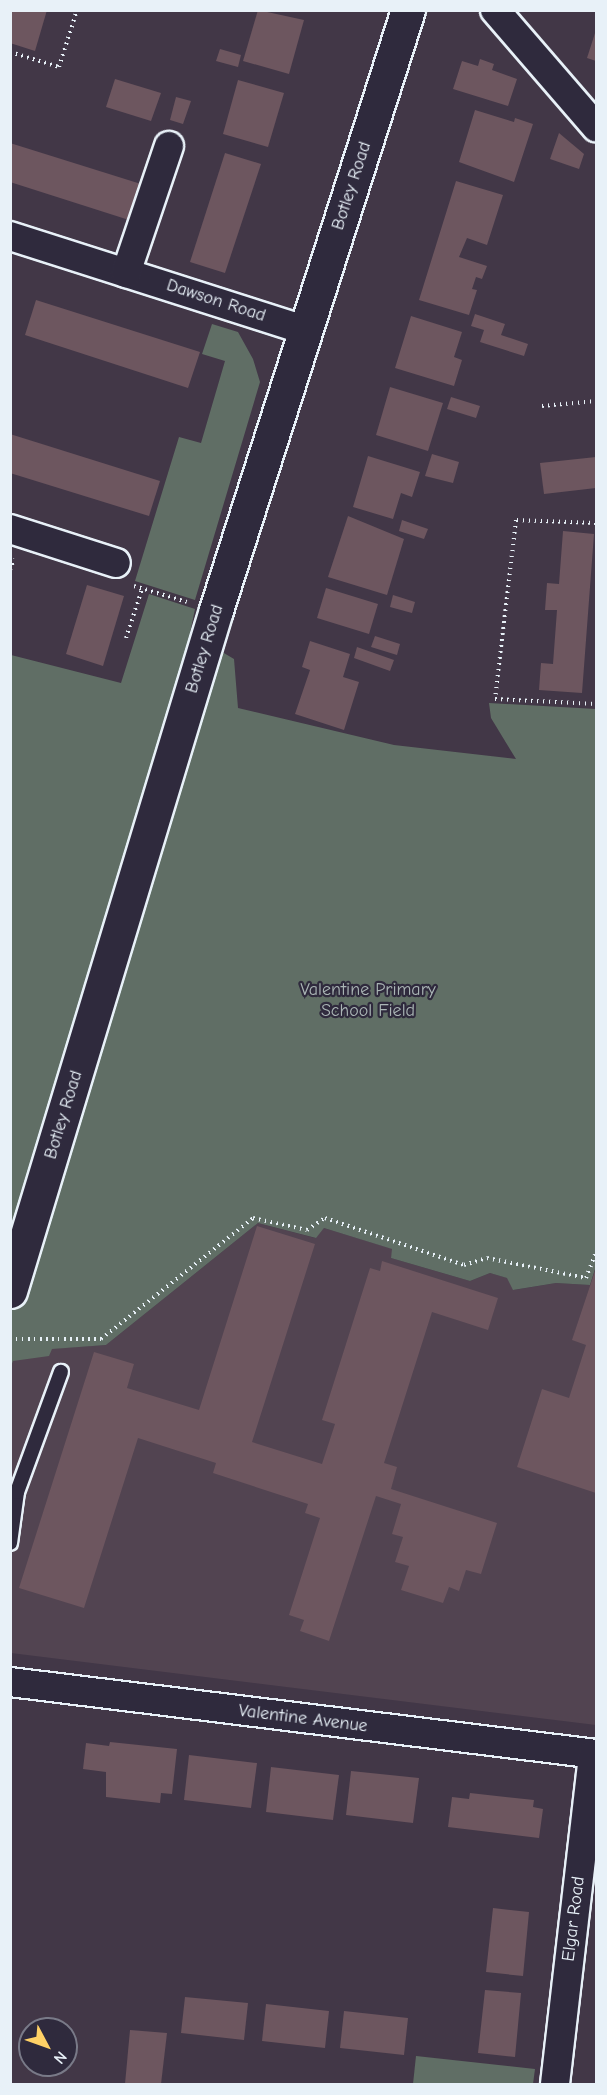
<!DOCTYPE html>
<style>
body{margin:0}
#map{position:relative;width:607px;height:2095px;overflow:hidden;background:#423747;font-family:"Comic Neue",sans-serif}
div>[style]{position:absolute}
.built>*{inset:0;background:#524451}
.green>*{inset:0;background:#606e65}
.building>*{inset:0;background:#6d565f}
.path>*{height:4px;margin-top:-2px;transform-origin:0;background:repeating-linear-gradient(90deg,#e8f1f8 0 1.5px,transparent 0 6px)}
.roads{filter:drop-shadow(2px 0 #e8f1f8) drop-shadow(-2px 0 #e8f1f8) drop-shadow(0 2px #e8f1f8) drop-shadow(0 -2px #e8f1f8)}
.service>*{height:14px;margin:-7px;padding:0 7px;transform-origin:7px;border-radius:7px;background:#2f2a3d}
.minor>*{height:28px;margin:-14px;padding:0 14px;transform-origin:14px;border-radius:14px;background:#2f2a3d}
.secondary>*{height:33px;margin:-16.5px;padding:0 16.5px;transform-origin:16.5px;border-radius:16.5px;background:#2f2a3d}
span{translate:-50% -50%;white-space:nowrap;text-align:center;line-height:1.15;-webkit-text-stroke:4.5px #2f2a3d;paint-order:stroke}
.street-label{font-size:18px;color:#e8f1f8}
.park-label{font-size:18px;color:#abb6b6}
.frame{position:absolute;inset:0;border:12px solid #e8f1f8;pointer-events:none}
.north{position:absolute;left:18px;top:2017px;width:60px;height:60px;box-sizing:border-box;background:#2f2a3d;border:2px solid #797a88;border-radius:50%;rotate:131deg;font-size:16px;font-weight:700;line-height:24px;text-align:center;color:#e8f1f8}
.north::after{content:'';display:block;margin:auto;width:21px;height:27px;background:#ffd166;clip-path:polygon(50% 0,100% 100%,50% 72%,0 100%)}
</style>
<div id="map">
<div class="built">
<i style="clip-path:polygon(258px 1223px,315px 1238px,324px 1228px,393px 1249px,391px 1258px,470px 1281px,490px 1273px,508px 1278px,514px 1290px,556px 1283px,590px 1285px,596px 1266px,596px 1725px,11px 1653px,10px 1366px,15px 1351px,106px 1345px)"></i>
</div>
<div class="green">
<i style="clip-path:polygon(212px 324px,238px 332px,253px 359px,260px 382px,195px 600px,135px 581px,179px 437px,201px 443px,225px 361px,202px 354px)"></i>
<i style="clip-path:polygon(149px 594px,195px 609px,190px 633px,234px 659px,238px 708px,394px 745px,516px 759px,491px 718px,489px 703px,596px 709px,596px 1266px,590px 1285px,556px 1283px,513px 1290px,507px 1278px,490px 1273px,470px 1281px,391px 1258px,392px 1249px,324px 1228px,316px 1238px,258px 1223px,106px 1345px,52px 1349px,49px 1356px,13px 1361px,11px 1366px,11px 655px,121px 683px)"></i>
<i style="clip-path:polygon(416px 2056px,535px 2069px,533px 2084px,413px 2084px)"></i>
</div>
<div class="building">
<i style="clip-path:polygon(10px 10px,47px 10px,35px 51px,10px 43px)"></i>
<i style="clip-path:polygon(258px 10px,304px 20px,289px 74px,243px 61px)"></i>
<i style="clip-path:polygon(596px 30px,596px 61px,587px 58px)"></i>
<i style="clip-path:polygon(220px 49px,241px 55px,238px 67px,216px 61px)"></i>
<i style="clip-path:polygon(480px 59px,494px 64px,492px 70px,517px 79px,508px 106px,453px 89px,462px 61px,478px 66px)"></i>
<i style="clip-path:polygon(115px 79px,161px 93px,151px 121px,106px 107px)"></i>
<i style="clip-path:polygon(238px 80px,284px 93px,268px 147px,223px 134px)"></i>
<i style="clip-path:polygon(176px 97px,191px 101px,183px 124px,170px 120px)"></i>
<i style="clip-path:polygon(475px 110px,514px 122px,515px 118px,533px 124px,514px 182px,459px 162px)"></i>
<i style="clip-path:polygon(559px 133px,584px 154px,579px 169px,550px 159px)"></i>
<i style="clip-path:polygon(10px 143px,141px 184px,129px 220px,10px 182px)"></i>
<i style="clip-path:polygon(225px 153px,261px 164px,225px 273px,190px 262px)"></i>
<i style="clip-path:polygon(456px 181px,503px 195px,487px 245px,467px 238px,459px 257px,487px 266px,482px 279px,476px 277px,472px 289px,477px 290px,469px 315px,419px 300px)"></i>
<i style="clip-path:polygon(36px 300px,200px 352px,188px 388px,25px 335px)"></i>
<i style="clip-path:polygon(475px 314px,505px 324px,501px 335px,528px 344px,524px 356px,480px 342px,484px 330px,471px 326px)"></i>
<i style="clip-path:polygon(411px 316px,462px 332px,454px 357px,462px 360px,454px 386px,395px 368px)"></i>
<i style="clip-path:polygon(390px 387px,443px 403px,428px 451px,376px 435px)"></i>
<i style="clip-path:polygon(451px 397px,480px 406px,476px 418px,447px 409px)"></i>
<i style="clip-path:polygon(10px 434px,160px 481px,149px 516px,10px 473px)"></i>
<i style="clip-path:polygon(432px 454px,459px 462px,453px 483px,425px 476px)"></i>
<i style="clip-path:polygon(368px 456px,420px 472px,412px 497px,401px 493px,393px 519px,353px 507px)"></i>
<i style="clip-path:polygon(596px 457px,596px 488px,544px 494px,540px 463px)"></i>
<i style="clip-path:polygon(348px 516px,404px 539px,387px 595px,328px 577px)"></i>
<i style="clip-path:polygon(402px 520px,428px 529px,424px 539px,399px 531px)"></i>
<i style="clip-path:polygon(563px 531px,594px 534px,582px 693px,539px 690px,541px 663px,553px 664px,557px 610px,545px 610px,547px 583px,559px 584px)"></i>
<i style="clip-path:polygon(87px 585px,124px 596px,103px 666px,66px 654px)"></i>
<i style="clip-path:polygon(326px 588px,378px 604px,369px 634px,317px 618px)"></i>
<i style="clip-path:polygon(393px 595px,415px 602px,412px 613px,390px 607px)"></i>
<i style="clip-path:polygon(375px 636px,400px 644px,397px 655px,371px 647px)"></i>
<i style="clip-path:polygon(310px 641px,350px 654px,343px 677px,359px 682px,344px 730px,295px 714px,310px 670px,302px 667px)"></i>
<i style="clip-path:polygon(357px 647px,394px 660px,390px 671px,354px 658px)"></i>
<i style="clip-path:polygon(257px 1226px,315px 1244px,252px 1442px,322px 1464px,335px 1424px,322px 1420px,370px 1268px,380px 1271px,382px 1261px,498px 1298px,488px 1330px,432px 1312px,384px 1463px,397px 1467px,391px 1489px,497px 1523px,481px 1574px,466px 1570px,459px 1591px,449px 1587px,443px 1603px,401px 1590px,409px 1566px,395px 1562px,403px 1537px,392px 1534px,401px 1504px,376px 1496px,329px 1641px,300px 1631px,304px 1620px,289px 1615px,320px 1518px,305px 1513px,308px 1504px,213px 1473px,216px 1463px,138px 1438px,84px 1608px,19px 1588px,94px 1352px,134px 1364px,127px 1388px,199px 1410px)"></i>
<i style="clip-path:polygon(596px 1268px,596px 1493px,517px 1467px,542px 1389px,569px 1398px,586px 1345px,572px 1340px)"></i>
<i style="clip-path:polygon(110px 1742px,177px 1749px,172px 1794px,161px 1793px,160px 1803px,106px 1797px,106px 1772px,83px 1769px,86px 1743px,109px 1746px)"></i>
<i style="clip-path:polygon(189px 1755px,257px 1763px,251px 1808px,184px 1800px)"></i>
<i style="clip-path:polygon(271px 1767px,339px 1775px,333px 1820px,266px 1812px)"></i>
<i style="clip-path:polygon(351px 1771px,419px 1778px,413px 1823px,346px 1815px)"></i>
<i style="clip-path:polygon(470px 1793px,534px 1800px,533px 1807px,543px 1809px,539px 1838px,448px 1827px,452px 1797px,469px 1799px)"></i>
<i style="clip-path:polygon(493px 1908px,529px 1912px,523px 1976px,486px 1972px)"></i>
<i style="clip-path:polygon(485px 1990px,521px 1993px,515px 2057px,478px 2053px)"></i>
<i style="clip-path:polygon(185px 1997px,248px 2003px,244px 2040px,181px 2033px)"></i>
<i style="clip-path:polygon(266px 2004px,329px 2011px,325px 2048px,262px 2041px)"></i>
<i style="clip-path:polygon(344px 2011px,408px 2018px,404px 2055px,340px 2048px)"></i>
<i style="clip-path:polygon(130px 2030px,167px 2033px,161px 2084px,125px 2084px)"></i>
</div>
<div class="path">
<i style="left:10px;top:52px;width:51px;rotate:17deg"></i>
<i style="left:59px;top:67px;width:60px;rotate:-72.5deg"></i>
<i style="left:542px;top:406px;width:54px;rotate:-5.3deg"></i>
<i style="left:596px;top:523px;width:80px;rotate:-177.9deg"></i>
<i style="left:516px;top:520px;width:180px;rotate:96.7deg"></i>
<i style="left:495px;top:699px;width:101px;rotate:2.8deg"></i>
<i style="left:10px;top:570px;width:12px;rotate:-70deg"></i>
<i style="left:134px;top:586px;width:55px;rotate:16.8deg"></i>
<i style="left:126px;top:638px;width:52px;rotate:-71.9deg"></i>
<i style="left:10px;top:1339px;width:91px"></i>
<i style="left:101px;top:1339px;width:194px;rotate:-38.5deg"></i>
<i style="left:253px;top:1218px;width:55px;rotate:12.5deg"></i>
<i style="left:307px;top:1230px;width:22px;rotate:-34deg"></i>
<i style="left:325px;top:1218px;width:147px;rotate:18.7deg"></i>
<i style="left:464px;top:1265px;width:24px;rotate:-17deg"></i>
<i style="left:487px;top:1258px;width:101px;rotate:11.4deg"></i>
<i style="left:586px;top:1278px;width:28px;rotate:-69deg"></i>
</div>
<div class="roads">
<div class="service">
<i style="left:10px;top:1543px;width:51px;rotate:-82.2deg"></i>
<i style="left:17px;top:1492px;width:128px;rotate:-69.9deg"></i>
</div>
<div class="minor">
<i style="left:495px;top:10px;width:155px;rotate:49.2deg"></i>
<i style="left:10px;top:236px;width:310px;rotate:17.7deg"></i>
<i style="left:126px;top:273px;width:134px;rotate:-71.3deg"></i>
<i style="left:10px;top:529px;width:111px;rotate:17.8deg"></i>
<i style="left:10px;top:1682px;width:590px;rotate:7deg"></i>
<i style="left:555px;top:2084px;width:332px;rotate:-83.4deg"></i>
</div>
<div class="secondary">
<i style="left:10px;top:1291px;width:711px;rotate:-73.17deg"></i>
<i style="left:216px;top:610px;width:630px;rotate:-72.26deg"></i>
</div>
</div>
<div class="street-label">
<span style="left:352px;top:186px;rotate:-72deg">Botley Road</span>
<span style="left:216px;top:301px;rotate:18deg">Dawson Road</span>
<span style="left:205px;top:649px;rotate:-73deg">Botley Road</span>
<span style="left:64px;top:1115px;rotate:-73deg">Botley Road</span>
<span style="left:303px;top:1719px;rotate:7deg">Valentine Avenue</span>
<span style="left:574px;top:1919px;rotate:-83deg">Elgar Road</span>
</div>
<div class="park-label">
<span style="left:368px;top:1001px">Valentine Primary<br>School Field</span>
</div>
<div class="frame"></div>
<div class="north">N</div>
</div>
